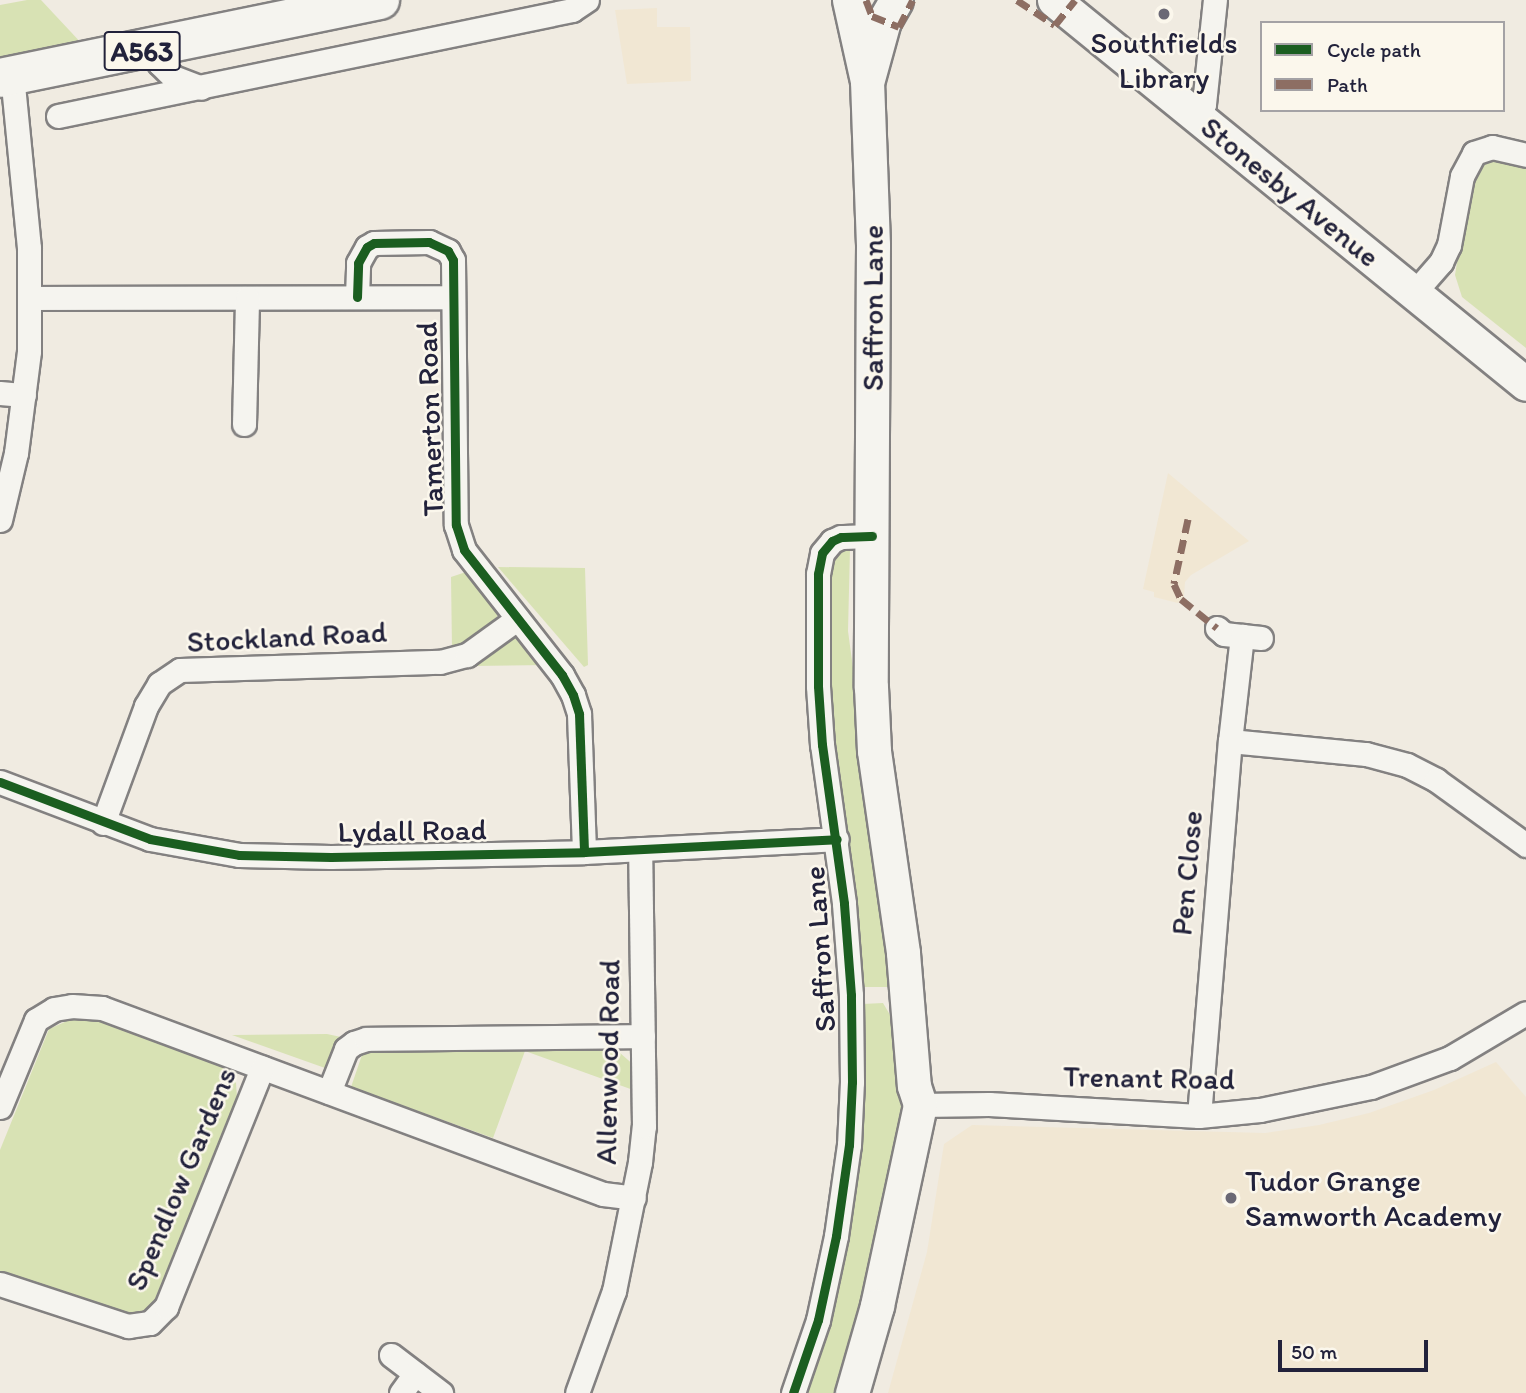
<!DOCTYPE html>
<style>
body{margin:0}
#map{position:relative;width:1526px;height:1393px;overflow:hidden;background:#f0ebe1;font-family:Itim,sans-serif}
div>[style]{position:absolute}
.built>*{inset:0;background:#f1e7d3}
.green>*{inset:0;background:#d8e2b4}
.roads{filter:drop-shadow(2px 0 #838181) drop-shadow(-2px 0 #838181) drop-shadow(0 2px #838181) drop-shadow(0 -2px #838181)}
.street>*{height:23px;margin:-11.5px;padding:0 11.5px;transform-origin:11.5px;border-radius:11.5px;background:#f5f4ef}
.secondary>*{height:33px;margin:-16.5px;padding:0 16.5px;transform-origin:16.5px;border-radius:16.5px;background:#f5f4ef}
.highway>*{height:38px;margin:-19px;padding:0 19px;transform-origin:19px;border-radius:19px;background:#f5f4ef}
.quiet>*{height:7px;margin-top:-3.5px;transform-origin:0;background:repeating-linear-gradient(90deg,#8d6e63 0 14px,transparent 0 21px)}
.cycleway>*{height:9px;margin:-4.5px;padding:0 4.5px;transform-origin:4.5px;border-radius:4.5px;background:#1b5e20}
.dots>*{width:19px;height:19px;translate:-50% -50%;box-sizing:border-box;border:4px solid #fbf7ec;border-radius:50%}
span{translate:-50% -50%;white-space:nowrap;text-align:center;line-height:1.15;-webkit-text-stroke:5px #fbf7ec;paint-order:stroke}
.shield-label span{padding:2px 5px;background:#fbf7ec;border:2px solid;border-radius:5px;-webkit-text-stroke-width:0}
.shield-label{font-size:28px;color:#22223b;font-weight:700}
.poi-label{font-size:30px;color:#22223b}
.left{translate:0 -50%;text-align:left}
.street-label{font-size:30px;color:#22223b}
.legend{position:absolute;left:1260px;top:21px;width:245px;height:91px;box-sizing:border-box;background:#fbf7ec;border:2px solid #a4a2a5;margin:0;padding:9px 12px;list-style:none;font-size:21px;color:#22223b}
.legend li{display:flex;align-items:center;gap:14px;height:35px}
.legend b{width:35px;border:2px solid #a4a2a5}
.scale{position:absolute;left:1278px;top:1340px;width:150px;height:32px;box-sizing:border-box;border:4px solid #22223b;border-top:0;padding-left:9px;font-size:21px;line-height:24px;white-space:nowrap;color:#22223b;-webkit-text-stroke:5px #fbf7ec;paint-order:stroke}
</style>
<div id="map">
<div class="built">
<i style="clip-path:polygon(657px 8px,657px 27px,690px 27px,691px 81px,627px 84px,615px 10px)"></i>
<i style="clip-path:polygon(1168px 473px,1249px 541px,1191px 575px,1185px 582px,1184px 596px,1178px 603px,1154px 597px,1154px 592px,1143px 589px)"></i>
<i style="clip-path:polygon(1496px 1062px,1526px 1097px,1526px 1393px,888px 1393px,927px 1252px,944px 1144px,972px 1125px,1265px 1133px,1319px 1125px,1369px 1113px,1434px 1090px)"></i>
</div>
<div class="green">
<i style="clip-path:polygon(27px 0,41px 0,84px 46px,0 62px,0 5px)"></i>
<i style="clip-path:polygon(1496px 157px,1526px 164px,1526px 348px,1462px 297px,1455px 275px,1471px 174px,1481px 160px)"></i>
<i style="clip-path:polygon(843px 547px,850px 549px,848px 631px,896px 987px,862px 987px,857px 918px,831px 720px,829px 564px)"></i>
<i style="clip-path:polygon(498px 567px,585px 568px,588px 665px,584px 667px)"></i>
<i style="clip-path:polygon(472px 570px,497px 607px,498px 615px,484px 636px,452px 649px,451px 577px)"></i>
<i style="clip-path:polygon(518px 638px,526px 640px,548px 665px,472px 666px,472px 660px,502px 641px)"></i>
<i style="clip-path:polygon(883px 1003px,893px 1020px,902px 1117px,841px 1393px,802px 1393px,863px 1084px,863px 1004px)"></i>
<i style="clip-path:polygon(76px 1017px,93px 1018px,224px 1064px,236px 1083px,237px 1098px,161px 1303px,146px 1314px,122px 1317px,0 1274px,0 1150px,49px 1029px)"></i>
<i style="clip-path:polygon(327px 1034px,341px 1037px,333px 1060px,325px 1068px,232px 1035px)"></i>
<i style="clip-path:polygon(527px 1045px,611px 1045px,636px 1067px,636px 1091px,525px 1051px,493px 1138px,351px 1087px,363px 1052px,525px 1050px)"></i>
</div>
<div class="roads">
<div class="street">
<i style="left:152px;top:49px;width:16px;rotate:63deg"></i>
<i style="left:159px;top:63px;width:20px;rotate:45deg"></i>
<i style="left:173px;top:77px;width:30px;rotate:21deg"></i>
<i style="left:58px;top:116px;width:525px;rotate:-11.65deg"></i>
<i style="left:572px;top:10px;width:18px;rotate:-34deg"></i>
<i style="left:1198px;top:116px;width:13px;rotate:-63deg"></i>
<i style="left:1204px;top:104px;width:105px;rotate:-84deg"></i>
<i style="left:1413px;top:294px;width:43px;rotate:-48.8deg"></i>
<i style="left:1441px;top:262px;width:19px;rotate:-65deg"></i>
<i style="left:1449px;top:245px;width:70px;rotate:-79.3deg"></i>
<i style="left:1462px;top:176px;width:26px;rotate:-62deg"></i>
<i style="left:1474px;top:153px;width:19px;rotate:-18deg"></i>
<i style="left:1492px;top:147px;width:35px;rotate:13deg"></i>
<i style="left:357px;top:297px;width:34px;rotate:-88deg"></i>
<i style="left:358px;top:263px;width:18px;rotate:-61deg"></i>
<i style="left:367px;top:247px;width:8px;rotate:-30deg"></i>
<i style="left:374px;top:243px;width:55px;rotate:-1deg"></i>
<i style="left:429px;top:242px;width:21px;rotate:25deg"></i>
<i style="left:448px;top:251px;width:10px;rotate:61deg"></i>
<i style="left:453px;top:260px;width:265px;rotate:89.4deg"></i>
<i style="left:456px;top:525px;width:26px;rotate:72deg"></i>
<i style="left:464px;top:550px;width:159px;rotate:51.9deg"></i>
<i style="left:562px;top:675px;width:23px;rotate:61deg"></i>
<i style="left:573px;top:695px;width:20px;rotate:72deg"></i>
<i style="left:579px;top:714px;width:138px;rotate:87.9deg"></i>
<i style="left:31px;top:298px;width:420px;rotate:-0.1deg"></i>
<i style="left:0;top:393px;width:24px;rotate:5deg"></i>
<i style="left:244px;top:424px;width:126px;rotate:-88.6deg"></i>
<i style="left:0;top:520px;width:69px;rotate:-76.6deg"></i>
<i style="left:16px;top:453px;width:103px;rotate:-82.7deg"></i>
<i style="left:29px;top:351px;width:103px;rotate:-90deg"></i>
<i style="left:29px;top:248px;width:173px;rotate:-95.6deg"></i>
<i style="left:1217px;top:628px;width:9px;rotate:41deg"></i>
<i style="left:1224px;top:634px;width:18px;rotate:6deg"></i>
<i style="left:1230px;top:741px;width:137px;rotate:5.5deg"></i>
<i style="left:1366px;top:754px;width:42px;rotate:15deg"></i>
<i style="left:1407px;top:765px;width:33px;rotate:27deg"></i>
<i style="left:1436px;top:780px;width:111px;rotate:35.8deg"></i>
<i style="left:0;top:782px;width:160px;rotate:20.8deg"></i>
<i style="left:150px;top:839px;width:90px;rotate:10.2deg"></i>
<i style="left:239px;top:855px;width:92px;rotate:1.2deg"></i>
<i style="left:331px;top:857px;width:253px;rotate:-1.1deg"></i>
<i style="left:584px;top:852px;width:253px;rotate:-2.9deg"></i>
<i style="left:103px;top:823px;width:125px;rotate:-69.8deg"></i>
<i style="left:146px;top:706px;width:26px;rotate:-59deg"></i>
<i style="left:159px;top:684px;width:25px;rotate:-34deg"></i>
<i style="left:180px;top:670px;width:260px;rotate:-1.8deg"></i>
<i style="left:440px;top:662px;width:28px;rotate:-15deg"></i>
<i style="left:467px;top:655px;width:62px;rotate:-35.8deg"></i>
<i style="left:329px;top:1092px;width:46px;rotate:-68.4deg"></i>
<i style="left:346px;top:1049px;width:10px;rotate:-37deg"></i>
<i style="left:354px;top:1043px;width:13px;rotate:-18deg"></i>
<i style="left:366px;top:1039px;width:277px;rotate:-0.6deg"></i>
<i style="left:920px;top:1105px;width:69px;rotate:-0.8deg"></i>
<i style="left:989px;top:1104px;width:210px;rotate:3.3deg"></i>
<i style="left:1199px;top:1116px;width:61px;rotate:-5.6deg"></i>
<i style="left:1260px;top:1110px;width:113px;rotate:-11.7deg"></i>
<i style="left:1371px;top:1087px;width:84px;rotate:-20.2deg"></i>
<i style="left:1450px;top:1058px;width:88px;rotate:-30.6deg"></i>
<i style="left:0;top:1107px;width:94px;rotate:-67.5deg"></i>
<i style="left:36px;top:1020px;width:21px;rotate:-31deg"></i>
<i style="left:54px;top:1009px;width:18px;rotate:-9deg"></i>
<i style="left:72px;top:1006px;width:30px;rotate:4deg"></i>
<i style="left:102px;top:1008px;width:534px;rotate:20.37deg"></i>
<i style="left:603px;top:1194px;width:31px;rotate:7deg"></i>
<i style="left:1199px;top:1116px;width:376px;rotate:-85.3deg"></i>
<i style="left:1230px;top:741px;width:106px;rotate:-83.5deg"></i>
<i style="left:1242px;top:636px;width:19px;rotate:6deg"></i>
<i style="left:0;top:1284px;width:135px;rotate:18.2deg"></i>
<i style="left:128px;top:1326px;width:22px;rotate:-8deg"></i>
<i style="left:150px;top:1323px;width:23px;rotate:-45deg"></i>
<i style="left:166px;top:1307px;width:258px;rotate:-68.1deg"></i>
<i style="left:391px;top:1355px;width:63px;rotate:37.2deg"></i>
<i style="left:401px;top:1393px;width:24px;rotate:-54deg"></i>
<i style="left:577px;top:1393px;width:109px;rotate:-70.1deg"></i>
<i style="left:614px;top:1291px;width:132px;rotate:-78.6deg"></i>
<i style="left:640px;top:1162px;width:36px;rotate:-84deg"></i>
<i style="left:644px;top:1126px;width:277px;rotate:-90.8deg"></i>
<i style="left:793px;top:1393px;width:77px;rotate:-71.1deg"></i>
<i style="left:818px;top:1320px;width:86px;rotate:-77.9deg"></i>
<i style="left:836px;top:1236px;width:92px;rotate:-81.9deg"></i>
<i style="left:849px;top:1145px;width:63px;rotate:-87.3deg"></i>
<i style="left:852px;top:1082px;width:87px;rotate:-90.7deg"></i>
<i style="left:851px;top:995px;width:92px;rotate:-94.4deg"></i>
<i style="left:844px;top:903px;width:160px;rotate:-97.9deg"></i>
<i style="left:822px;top:745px;width:59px;rotate:-93.9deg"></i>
<i style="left:818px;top:686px;width:112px;rotate:-90deg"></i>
<i style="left:818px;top:574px;width:21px;rotate:-79deg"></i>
<i style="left:822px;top:553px;width:16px;rotate:-50deg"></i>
<i style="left:832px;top:541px;width:10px;rotate:-24deg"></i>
<i style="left:841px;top:537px;width:31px;rotate:-2deg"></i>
</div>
<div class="secondary">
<i style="left:849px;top:0;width:83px;rotate:77.5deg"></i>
<i style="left:867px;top:81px;width:164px;rotate:87.9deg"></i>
<i style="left:873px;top:245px;width:442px;rotate:90.3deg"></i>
<i style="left:871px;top:687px;width:64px;rotate:87.3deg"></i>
<i style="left:874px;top:751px;width:204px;rotate:81.8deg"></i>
<i style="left:903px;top:953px;width:133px;rotate:85.3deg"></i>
<i style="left:914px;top:1086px;width:20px;rotate:72deg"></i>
<i style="left:920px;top:1105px;width:206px;rotate:102.1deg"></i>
<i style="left:877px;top:1306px;width:91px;rotate:106deg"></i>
<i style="left:1054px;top:0;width:608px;rotate:39.13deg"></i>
<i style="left:868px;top:79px;width:60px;rotate:-74.6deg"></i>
<i style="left:884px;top:21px;width:24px;rotate:-60deg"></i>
</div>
<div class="highway">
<i style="left:0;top:78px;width:388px;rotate:-11.6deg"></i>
</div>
</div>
<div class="quiet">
<i style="left:866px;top:0;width:17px;rotate:69deg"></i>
<i style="left:872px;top:16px;width:29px;rotate:22deg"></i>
<i style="left:899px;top:27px;width:30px;rotate:-63deg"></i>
<i style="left:1017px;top:0;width:45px;rotate:33.3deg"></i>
<i style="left:1055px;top:25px;width:32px;rotate:-51deg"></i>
<i style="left:1188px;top:519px;width:66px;rotate:102.2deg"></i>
<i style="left:1174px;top:584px;width:17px;rotate:65deg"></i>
<i style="left:1181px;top:599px;width:46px;rotate:38.9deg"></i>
</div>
<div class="cycleway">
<i style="left:357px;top:297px;width:34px;rotate:-88deg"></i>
<i style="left:358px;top:263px;width:18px;rotate:-61deg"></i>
<i style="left:367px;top:247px;width:8px;rotate:-30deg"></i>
<i style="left:374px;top:243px;width:55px;rotate:-1deg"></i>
<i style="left:429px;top:242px;width:21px;rotate:25deg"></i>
<i style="left:448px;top:251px;width:10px;rotate:61deg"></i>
<i style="left:453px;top:260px;width:265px;rotate:89.4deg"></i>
<i style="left:456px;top:525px;width:26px;rotate:72deg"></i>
<i style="left:464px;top:550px;width:159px;rotate:51.9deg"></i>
<i style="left:562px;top:675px;width:23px;rotate:61deg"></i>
<i style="left:573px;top:695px;width:20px;rotate:72deg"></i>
<i style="left:579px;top:714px;width:138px;rotate:87.9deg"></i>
<i style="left:0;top:782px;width:160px;rotate:20.8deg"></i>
<i style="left:150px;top:839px;width:90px;rotate:10.2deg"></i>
<i style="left:239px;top:855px;width:92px;rotate:1.2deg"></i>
<i style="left:331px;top:857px;width:253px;rotate:-1.1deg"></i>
<i style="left:584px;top:852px;width:253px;rotate:-2.9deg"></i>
<i style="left:793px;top:1393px;width:77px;rotate:-71.1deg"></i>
<i style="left:818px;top:1320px;width:86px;rotate:-77.9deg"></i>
<i style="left:836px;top:1236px;width:92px;rotate:-81.9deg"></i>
<i style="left:849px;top:1145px;width:63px;rotate:-87.3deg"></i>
<i style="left:852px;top:1082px;width:87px;rotate:-90.7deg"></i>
<i style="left:851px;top:995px;width:92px;rotate:-94.4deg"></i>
<i style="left:844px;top:903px;width:160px;rotate:-97.9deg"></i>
<i style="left:822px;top:745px;width:59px;rotate:-93.9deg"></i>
<i style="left:818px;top:686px;width:112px;rotate:-90deg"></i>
<i style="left:818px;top:574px;width:21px;rotate:-79deg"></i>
<i style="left:822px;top:553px;width:16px;rotate:-50deg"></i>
<i style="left:832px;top:541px;width:10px;rotate:-24deg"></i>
<i style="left:841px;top:537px;width:31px;rotate:-2deg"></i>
</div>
<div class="dots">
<i style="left:1164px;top:14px;background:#6a6875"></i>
<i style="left:1231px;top:1198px;background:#6a6875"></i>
</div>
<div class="shield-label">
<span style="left:142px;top:51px">A563</span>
</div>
<div class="poi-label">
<span style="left:1164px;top:60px">Southfields<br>Library</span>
<span class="left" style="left:1245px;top:1198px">Tudor Grange<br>Samworth Academy</span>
</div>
<div class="street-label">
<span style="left:1290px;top:192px;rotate:39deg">Stonesby Avenue</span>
<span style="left:873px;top:308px;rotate:-90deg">Saffron Lane</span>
<span style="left:430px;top:419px;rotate:-92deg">Tamerton Road</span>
<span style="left:287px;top:637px;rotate:-3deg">Stockland Road</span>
<span style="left:412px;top:831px;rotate:-1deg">Lydall Road</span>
<span style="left:1187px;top:873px;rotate:-85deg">Pen Close</span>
<span style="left:820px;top:949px;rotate:-94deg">Saffron Lane</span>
<span style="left:608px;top:1062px;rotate:-89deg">Allenwood Road</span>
<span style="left:1149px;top:1078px;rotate:1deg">Trenant Road</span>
<span style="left:181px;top:1179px;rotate:-67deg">Spendlow Gardens</span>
</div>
<ul class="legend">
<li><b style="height:9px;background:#1b5e20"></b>Cycle path</li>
<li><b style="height:9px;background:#8d6e63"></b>Path</li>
</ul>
<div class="scale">50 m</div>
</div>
